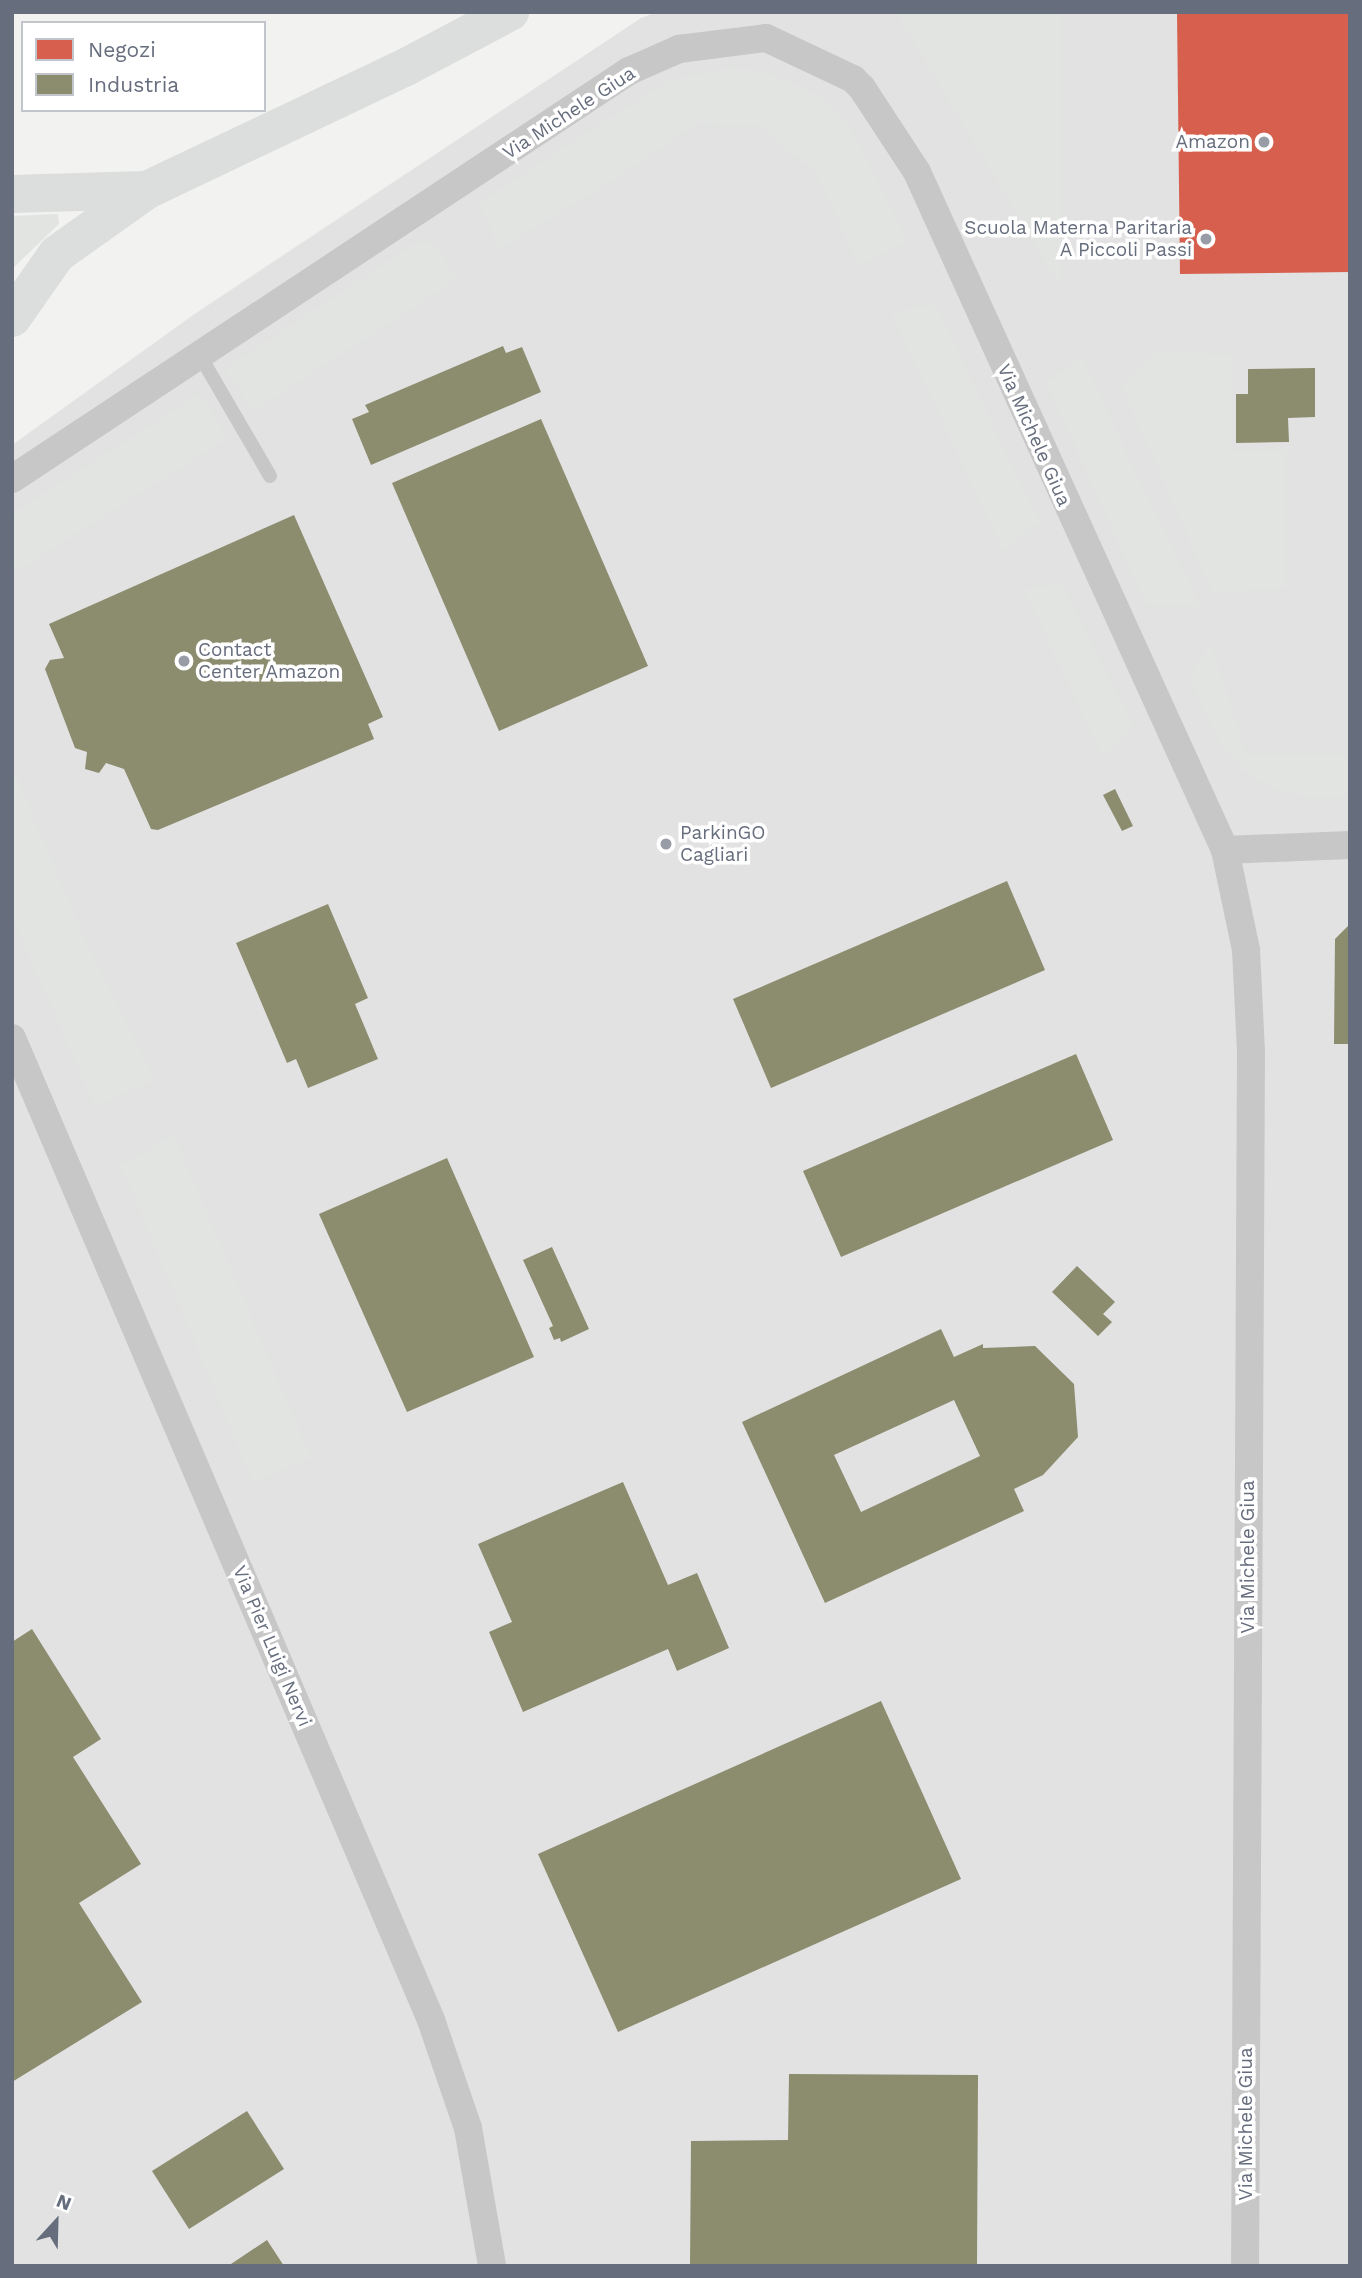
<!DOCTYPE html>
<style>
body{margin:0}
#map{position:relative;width:1362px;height:2278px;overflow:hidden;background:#f2f2f1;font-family:"Work Sans",sans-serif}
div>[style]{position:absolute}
.built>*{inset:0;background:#e2e2e3}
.green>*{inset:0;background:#e1e4e0}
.shops>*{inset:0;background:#d6604d}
.industry>*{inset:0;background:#8c8c6e}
.service>*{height:14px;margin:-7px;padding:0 7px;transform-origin:7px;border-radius:7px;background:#c7c7c8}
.minor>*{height:28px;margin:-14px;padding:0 14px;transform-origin:14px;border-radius:14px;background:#c7c7c8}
.trunk>*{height:38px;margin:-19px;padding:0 19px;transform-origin:19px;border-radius:19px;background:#dcdddd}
.dots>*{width:19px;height:19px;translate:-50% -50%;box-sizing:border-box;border:4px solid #fff;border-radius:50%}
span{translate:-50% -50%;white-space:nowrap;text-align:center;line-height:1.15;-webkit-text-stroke:7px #fff;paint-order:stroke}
.street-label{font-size:19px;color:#666d7d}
.poi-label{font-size:19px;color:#666d7d}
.right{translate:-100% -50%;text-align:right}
.left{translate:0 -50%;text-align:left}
.frame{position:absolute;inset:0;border:14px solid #666d7d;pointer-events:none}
.legend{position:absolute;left:21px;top:21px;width:245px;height:91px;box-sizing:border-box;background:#fff;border:2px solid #c2c5cb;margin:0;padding:9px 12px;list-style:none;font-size:21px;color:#666d7d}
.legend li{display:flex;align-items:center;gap:14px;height:35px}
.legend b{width:35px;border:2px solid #c2c5cb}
.north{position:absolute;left:21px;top:2187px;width:70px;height:70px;-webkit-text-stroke:5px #fff;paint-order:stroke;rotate:22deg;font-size:19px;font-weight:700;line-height:28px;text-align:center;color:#666d7d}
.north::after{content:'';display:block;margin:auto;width:24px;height:32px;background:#666d7d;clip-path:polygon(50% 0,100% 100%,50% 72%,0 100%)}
</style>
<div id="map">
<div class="built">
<i style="clip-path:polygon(657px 12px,1350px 12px,1350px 2266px,12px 2266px,12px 821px,31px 813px,12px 767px,12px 445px,196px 313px,641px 18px)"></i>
</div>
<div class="green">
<i style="clip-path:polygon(896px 12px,1060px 12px,1060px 286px)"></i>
<i style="clip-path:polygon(730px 68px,764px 71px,821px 97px,854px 134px,908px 240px,859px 266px,816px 173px,760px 125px,697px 123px,608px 184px,498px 249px,480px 202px,668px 81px)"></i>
<i style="clip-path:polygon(58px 214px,59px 224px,12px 269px,12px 216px)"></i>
<i style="clip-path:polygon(417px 242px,432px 244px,458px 278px,253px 412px,225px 369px)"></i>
<i style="clip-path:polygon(935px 304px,1039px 522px,1004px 552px,891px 312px)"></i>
<i style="clip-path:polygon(1153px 352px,1231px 355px,1231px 452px,1286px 450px,1286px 588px,1213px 593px,1122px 387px)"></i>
<i style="clip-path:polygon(1080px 355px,1200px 606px,1146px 604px,1047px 384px)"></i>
<i style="clip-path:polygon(201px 393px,226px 439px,12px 574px,12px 514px)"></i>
<i style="clip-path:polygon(1062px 584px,1134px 729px,1103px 756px,1024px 590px)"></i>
<i style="clip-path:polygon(1211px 642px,1246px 756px,1350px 755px,1350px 796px,1307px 797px,1275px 789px,1246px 773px,1223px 749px,1190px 678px)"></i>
<i style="clip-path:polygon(12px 767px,89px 949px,156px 1080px,95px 1106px,12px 917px)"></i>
<i style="clip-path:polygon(174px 1135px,311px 1458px,253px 1482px,121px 1165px)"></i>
</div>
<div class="shops">
<i style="clip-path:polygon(1177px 12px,1350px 12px,1350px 272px,1180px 274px)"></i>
</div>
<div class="industry">
<i style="clip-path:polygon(503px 346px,506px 353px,522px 347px,541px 392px,371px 465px,352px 419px,369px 412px,365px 405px)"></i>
<i style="clip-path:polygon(1315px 368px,1315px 417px,1288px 418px,1289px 442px,1236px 443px,1236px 394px,1248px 394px,1248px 369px)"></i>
<i style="clip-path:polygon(541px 419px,648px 666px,499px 731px,392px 483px)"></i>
<i style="clip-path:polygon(294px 515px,383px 717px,368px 724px,374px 739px,158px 830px,151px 829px,124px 769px,106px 763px,99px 773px,85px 769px,87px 752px,75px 748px,45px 669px,50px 660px,64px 658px,49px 624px)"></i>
<i style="clip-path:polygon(1115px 789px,1133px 826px,1122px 831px,1103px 795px)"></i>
<i style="clip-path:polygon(1007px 881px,1045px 970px,771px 1088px,733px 999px)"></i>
<i style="clip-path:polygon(328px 904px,368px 998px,355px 1004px,378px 1059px,308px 1088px,296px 1059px,287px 1063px,236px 943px)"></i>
<i style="clip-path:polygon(1350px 924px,1350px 1044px,1334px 1044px,1335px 939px)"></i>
<i style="clip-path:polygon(1076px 1054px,1113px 1140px,841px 1257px,803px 1171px)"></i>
<i style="clip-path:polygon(447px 1158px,534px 1357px,407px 1412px,319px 1214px)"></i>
<i style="clip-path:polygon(552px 1247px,589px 1329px,561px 1342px,560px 1338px,554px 1340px,549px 1328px,553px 1326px,523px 1260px)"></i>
<i style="clip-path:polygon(1077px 1266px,1115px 1302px,1103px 1314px,1112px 1322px,1098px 1336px,1052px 1292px)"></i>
<i style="clip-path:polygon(evenodd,941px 1329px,954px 1357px,983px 1344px,983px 1348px,1035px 1346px,1074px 1384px,1078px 1437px,1043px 1475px,1014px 1489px,1024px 1511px,825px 1603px,742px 1422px,941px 1329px,954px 1400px,980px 1456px,861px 1512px,834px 1455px,954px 1400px)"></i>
<i style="clip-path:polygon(623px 1482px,668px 1585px,697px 1573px,729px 1648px,677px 1671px,668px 1649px,523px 1712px,489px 1632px,512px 1622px,478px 1544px)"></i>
<i style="clip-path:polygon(32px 1629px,101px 1739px,73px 1757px,141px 1864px,79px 1903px,142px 2002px,12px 2082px,12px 1642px)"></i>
<i style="clip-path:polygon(881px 1701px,961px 1879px,618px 2032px,538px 1854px)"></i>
<i style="clip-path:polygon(789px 2074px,978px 2075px,977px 2266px,690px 2266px,691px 2141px,788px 2140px)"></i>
<i style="clip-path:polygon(247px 2111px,284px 2169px,189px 2229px,152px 2171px)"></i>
<i style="clip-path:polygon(267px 2240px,284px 2266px,228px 2266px)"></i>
</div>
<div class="service">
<i style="left:199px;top:354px;width:141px;rotate:59.8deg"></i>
</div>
<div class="minor">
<i style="left:12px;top:479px;width:740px;rotate:-33.48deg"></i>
<i style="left:629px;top:71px;width:55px;rotate:-23.7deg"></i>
<i style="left:679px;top:49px;width:88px;rotate:-7.2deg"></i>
<i style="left:766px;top:38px;width:96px;rotate:25.2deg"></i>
<i style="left:853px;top:79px;width:13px;rotate:45deg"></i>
<i style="left:862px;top:88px;width:100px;rotate:56.8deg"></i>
<i style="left:917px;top:172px;width:745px;rotate:65.57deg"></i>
<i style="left:1225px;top:850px;width:102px;rotate:78.1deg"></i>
<i style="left:1246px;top:950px;width:102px;rotate:87.2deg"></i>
<i style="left:1251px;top:1052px;width:1214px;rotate:90.28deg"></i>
<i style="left:1225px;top:850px;width:125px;rotate:-2.3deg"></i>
<i style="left:12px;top:1038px;width:1068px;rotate:66.89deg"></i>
<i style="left:431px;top:2020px;width:114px;rotate:71.1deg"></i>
<i style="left:468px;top:2128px;width:140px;rotate:80.1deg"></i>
</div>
<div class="trunk">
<i style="left:12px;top:194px;width:133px;rotate:-1.7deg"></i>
<i style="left:12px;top:318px;width:78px;rotate:-54.9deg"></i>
<i style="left:57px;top:254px;width:110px;rotate:-35.4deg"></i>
<i style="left:147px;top:190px;width:287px;rotate:-25.4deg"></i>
<i style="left:406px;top:67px;width:118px;rotate:-27.9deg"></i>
</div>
<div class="dots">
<i style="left:1264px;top:142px;background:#979ca6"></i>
<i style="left:1206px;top:239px;background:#979ca6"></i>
<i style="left:184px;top:661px;background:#979ca6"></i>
<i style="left:666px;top:844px;background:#979ca6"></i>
</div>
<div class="street-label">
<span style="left:569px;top:113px;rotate:-33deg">Via Michele Giua</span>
<span style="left:1034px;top:435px;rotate:66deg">Via Michele Giua</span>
<span style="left:1248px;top:1557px;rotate:-90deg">Via Michele Giua</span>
<span style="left:272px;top:1646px;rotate:67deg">Via Pier Luigi Nervi</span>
<span style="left:1246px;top:2124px;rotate:-90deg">Via Michele Giua</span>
</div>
<div class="poi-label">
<span class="right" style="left:1250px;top:142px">Amazon</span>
<span class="right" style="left:1192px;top:239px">Scuola Materna Paritaria<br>A Piccoli Passi</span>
<span class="left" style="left:198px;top:661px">Contact<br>Center Amazon</span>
<span class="left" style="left:680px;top:844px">ParkinGO<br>Cagliari</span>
</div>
<div class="frame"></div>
<ul class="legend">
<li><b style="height:19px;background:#d6604d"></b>Negozi</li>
<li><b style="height:19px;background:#8c8c6e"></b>Industria</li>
</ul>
<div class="north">N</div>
</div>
